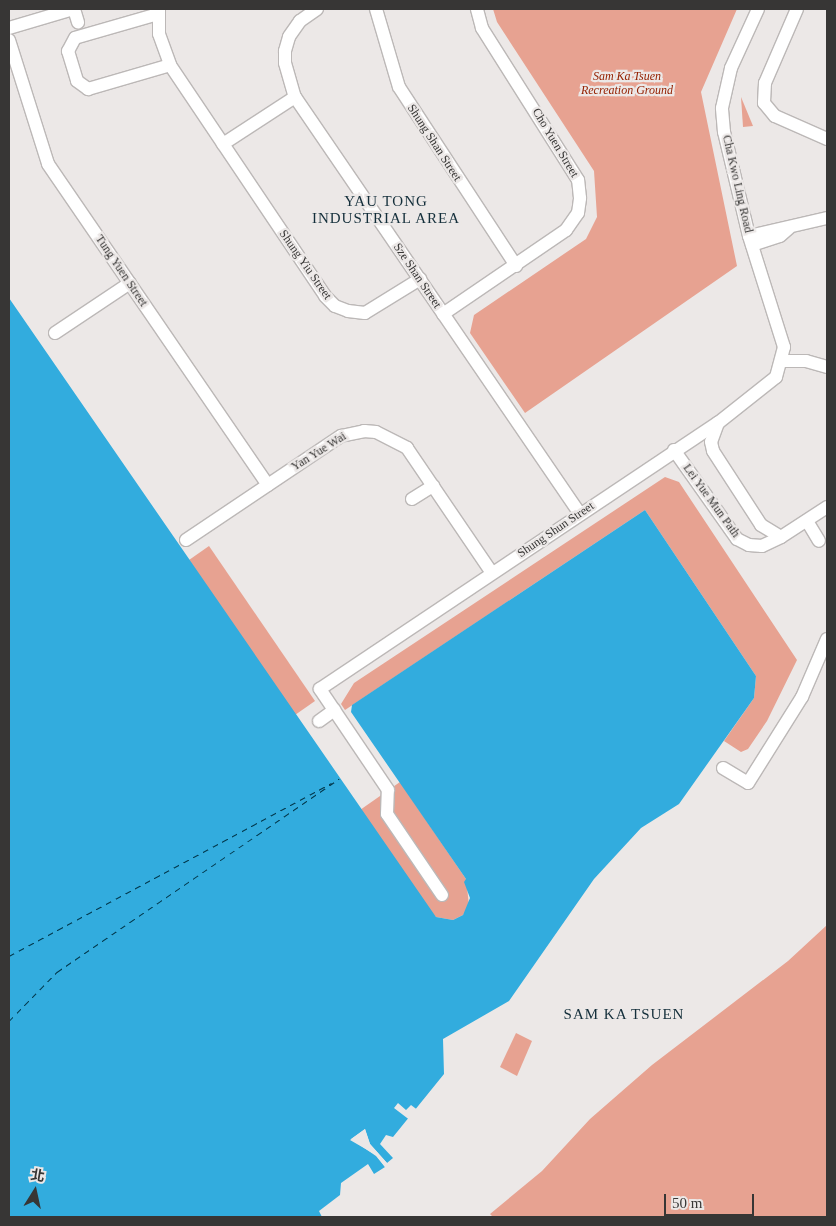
<!DOCTYPE html>
<meta charset="utf-8">
<style>
body{margin:0}
#map{position:relative;width:836px;height:1226px;overflow:hidden;background:#ece8e7;font-family:"Times New Roman","Noto Sans TC",serif}
div>[style]{position:absolute}
.green>*{inset:0;background:#e7a291}
.water>*{inset:0;background:#32acde}
.pier>*{inset:0;background:#ece8e7}
.ferry>*{height:1px;margin-top:-0.5px;transform-origin:0;background:repeating-linear-gradient(90deg,#01374b 0 6px,transparent 0 11px)}
.roads{filter:drop-shadow(1px 0 #bcb8b7) drop-shadow(-1px 0 #bcb8b7) drop-shadow(0 1px #bcb8b7) drop-shadow(0 -1px #bcb8b7)}
.minor>*{height:12px;margin:-6px;padding:0 6px;transform-origin:6px;border-radius:6px;background:#fff}
span{translate:-50% -50%;white-space:nowrap;text-align:center;line-height:1.15;-webkit-text-stroke:4.5px #ece8e7;paint-order:stroke}
.park-label{font-size:12px;color:#942102;font-style:italic}
.street-label{font-size:12px;color:#373635}
.quarter-label{font-size:15px;color:#132e3a;letter-spacing:1px}
.frame{position:absolute;inset:0;border:10px solid #373635;pointer-events:none}
.north{position:absolute;left:10px;top:1166px;width:50px;height:50px;-webkit-text-stroke:4px #ece8e7;paint-order:stroke;rotate:10deg;font-size:14px;font-weight:700;line-height:20px;text-align:center;color:#373635}
.north::after{content:'';display:block;margin:auto;width:18px;height:22px;background:#373635;clip-path:polygon(50% 0,100% 100%,50% 72%,0 100%)}
.scale{position:absolute;left:664px;top:1194px;width:90px;height:22px;box-sizing:border-box;border:2px solid #373635;border-top:0;padding-left:6px;font-size:15px;line-height:18px;white-space:nowrap;color:#373635;-webkit-text-stroke:4px #ece8e7;paint-order:stroke}
</style>
<div id="map">
<div class="green">
<i style="clip-path:polygon(493px 9px,737px 9px,701px 92px,737px 266px,525px 413px,470px 333px,474px 315px,586px 239px,597px 217px,594px 171px,497px 22px)"></i>
<i style="clip-path:polygon(741px 97px,753px 126px,743px 127px)"></i>
<i style="clip-path:polygon(665px 477px,679px 482px,797px 660px,767px 721px,748px 749px,741px 752px,724px 741px,754px 698px,756px 676px,645px 510px,345px 710px,341px 704px,354px 683px)"></i>
<i style="clip-path:polygon(209px 546px,315px 701px,295px 715px,189px 560px)"></i>
<i style="clip-path:polygon(400px 782px,466px 879px,469px 905px,463px 915px,453px 920px,436px 917px,429px 912px,360px 810px)"></i>
<i style="clip-path:polygon(827px 925px,827px 1217px,493px 1217px,490px 1214px,542px 1171px,590px 1119px,652px 1065px,788px 961px)"></i>
<i style="clip-path:polygon(516px 1033px,532px 1041px,517px 1076px,500px 1067px)"></i>
</div>
<div class="water">
<i style="clip-path:polygon(9px 298px,436px 917px,453px 920px,463px 915px,470px 898px,464px 882px,466px 879px,351px 712px,352px 705px,645px 510px,756px 676px,754px 698px,679px 804px,641px 828px,594px 879px,509px 1001px,443px 1039px,444px 1074px,393px 1137px,386px 1135px,380px 1144px,393px 1158px,387px 1163px,370px 1144px,365px 1129px,351px 1139px,376px 1156px,385px 1167px,374px 1174px,368px 1164px,341px 1183px,340px 1195px,319px 1211px,322px 1217px,9px 1217px)"></i>
</div>
<div class="pier">
<i style="clip-path:polygon(398px 1103px,406px 1110px,411px 1105px,419px 1111px,411px 1121px,394px 1108px)"></i>
<i style="clip-path:polygon(365px 1129px,370px 1144px,387px 1163px,385px 1167px,376px 1155px,350px 1140px)"></i>
</div>
<div class="ferry">
<i style="left:9px;top:956px;width:366px;rotate:-28.2deg"></i>
<i style="left:9px;top:1021px;width:69px;rotate:-45.6deg"></i>
<i style="left:57px;top:972px;width:342px;rotate:-34.4deg"></i>
</div>
<div class="roads">
<div class="minor">
<i style="left:74px;top:9px;width:14px;rotate:73deg"></i>
<i style="left:159px;top:9px;width:25px;rotate:90deg"></i>
<i style="left:159px;top:34px;width:33px;rotate:70deg"></i>
<i style="left:170px;top:65px;width:278px;rotate:56.1deg"></i>
<i style="left:325px;top:296px;width:14px;rotate:45deg"></i>
<i style="left:335px;top:306px;width:14px;rotate:21deg"></i>
<i style="left:348px;top:311px;width:17px;rotate:7deg"></i>
<i style="left:365px;top:313px;width:65px;rotate:-31.7deg"></i>
<i style="left:317px;top:9px;width:21px;rotate:145deg"></i>
<i style="left:300px;top:21px;width:19px;rotate:125deg"></i>
<i style="left:289px;top:37px;width:15px;rotate:106deg"></i>
<i style="left:285px;top:51px;width:12px;rotate:90deg"></i>
<i style="left:285px;top:63px;width:35px;rotate:74deg"></i>
<i style="left:295px;top:97px;width:505px;rotate:55.65deg"></i>
<i style="left:376px;top:9px;width:81px;rotate:73.6deg"></i>
<i style="left:399px;top:87px;width:214px;rotate:56.8deg"></i>
<i style="left:797px;top:9px;width:81px;rotate:113.4deg"></i>
<i style="left:765px;top:83px;width:20px;rotate:93deg"></i>
<i style="left:764px;top:103px;width:17px;rotate:50deg"></i>
<i style="left:775px;top:116px;width:57px;rotate:23.9deg"></i>
<i style="left:158px;top:14px;width:86px;rotate:163.9deg"></i>
<i style="left:75px;top:38px;width:15px;rotate:118deg"></i>
<i style="left:68px;top:51px;width:31px;rotate:73deg"></i>
<i style="left:77px;top:81px;width:14px;rotate:36deg"></i>
<i style="left:88px;top:89px;width:85px;rotate:-16.3deg"></i>
<i style="left:9px;top:28px;width:67px;rotate:-16.5deg"></i>
<i style="left:9px;top:40px;width:130px;rotate:72.5deg"></i>
<i style="left:48px;top:164px;width:389px;rotate:55.6deg"></i>
<i style="left:223px;top:144px;width:86px;rotate:-33.1deg"></i>
<i style="left:749px;top:236px;width:80px;rotate:-13deg"></i>
<i style="left:752px;top:245px;width:29px;rotate:-18deg"></i>
<i style="left:780px;top:236px;width:11px;rotate:-41deg"></i>
<i style="left:443px;top:314px;width:149px;rotate:-34.3deg"></i>
<i style="left:566px;top:230px;width:21px;rotate:-55deg"></i>
<i style="left:578px;top:213px;width:15px;rotate:-82deg"></i>
<i style="left:580px;top:198px;width:18px;rotate:-96deg"></i>
<i style="left:578px;top:180px;width:180px;rotate:-122.3deg"></i>
<i style="left:482px;top:28px;width:20px;rotate:-105deg"></i>
<i style="left:55px;top:333px;width:90px;rotate:-33.7deg"></i>
<i style="left:782px;top:361px;width:24px"></i>
<i style="left:806px;top:361px;width:22px;rotate:16deg"></i>
<i style="left:718px;top:423px;width:20px;rotate:110deg"></i>
<i style="left:711px;top:442px;width:9px;rotate:77deg"></i>
<i style="left:713px;top:451px;width:88px;rotate:57deg"></i>
<i style="left:761px;top:525px;width:23px;rotate:31deg"></i>
<i style="left:674px;top:450px;width:109px;rotate:54.7deg"></i>
<i style="left:737px;top:539px;width:13px;rotate:27deg"></i>
<i style="left:749px;top:545px;width:13px;rotate:4deg"></i>
<i style="left:762px;top:546px;width:21px;rotate:-25deg"></i>
<i style="left:781px;top:537px;width:55px;rotate:-33.1deg"></i>
<i style="left:412px;top:499px;width:25px;rotate:-32deg"></i>
<i style="left:807px;top:521px;width:23px;rotate:59deg"></i>
<i style="left:186px;top:540px;width:187px;rotate:-33.9deg"></i>
<i style="left:341px;top:436px;width:24px;rotate:-12deg"></i>
<i style="left:364px;top:431px;width:12px;rotate:5deg"></i>
<i style="left:376px;top:432px;width:35px;rotate:27deg"></i>
<i style="left:407px;top:448px;width:151px;rotate:55.8deg"></i>
<i style="left:319px;top:721px;width:19px;rotate:-36deg"></i>
<i style="left:723px;top:768px;width:29px;rotate:31deg"></i>
<i style="left:748px;top:783px;width:102px;rotate:-57.9deg"></i>
<i style="left:802px;top:697px;width:63px;rotate:-66.7deg"></i>
<i style="left:442px;top:895px;width:98px;rotate:-124.2deg"></i>
<i style="left:387px;top:814px;width:24px;rotate:-88deg"></i>
<i style="left:388px;top:790px;width:122px;rotate:-124deg"></i>
<i style="left:320px;top:689px;width:479px;rotate:-33.8deg"></i>
<i style="left:718px;top:423px;width:74px;rotate:-38.4deg"></i>
<i style="left:776px;top:377px;width:31px;rotate:-75deg"></i>
<i style="left:784px;top:347px;width:116px;rotate:-107.5deg"></i>
<i style="left:749px;top:236px;width:107px;rotate:-103.5deg"></i>
<i style="left:724px;top:132px;width:24px;rotate:-95deg"></i>
<i style="left:722px;top:108px;width:41px;rotate:-77.3deg"></i>
<i style="left:731px;top:68px;width:65px;rotate:-65.4deg"></i>
</div>
</div>
<div class="park-label">
<span style="left:627px;top:84px">Sam Ka Tsuen<br>Recreation Ground</span>
</div>
<div class="street-label">
<span style="left:434px;top:143px;rotate:57deg">Shung Shan Street</span>
<span style="left:555px;top:143px;rotate:59deg">Cho Yuen Street</span>
<span style="left:737px;top:184px;rotate:77deg">Cha Kwo Ling Road</span>
<span style="left:305px;top:265px;rotate:55deg">Shung Yiu Street</span>
<span style="left:121px;top:271px;rotate:56deg">Tung Yuen Street</span>
<span style="left:417px;top:276px;rotate:56deg">Sze Shan Street</span>
<span style="left:319px;top:452px;rotate:-32deg">Yan Yue Wai</span>
<span style="left:711px;top:501px;rotate:54deg">Lei Yue Mun Path</span>
<span style="left:556px;top:530px;rotate:-34deg">Shung Shun Street</span>
</div>
<div class="quarter-label">
<span style="left:386px;top:210px">YAU TONG<br>INDUSTRIAL AREA</span>
<span style="left:624px;top:1015px">SAM KA TSUEN</span>
</div>
<div class="frame"></div>
<div class="north">北</div>
<div class="scale">50 m</div>
</div>
